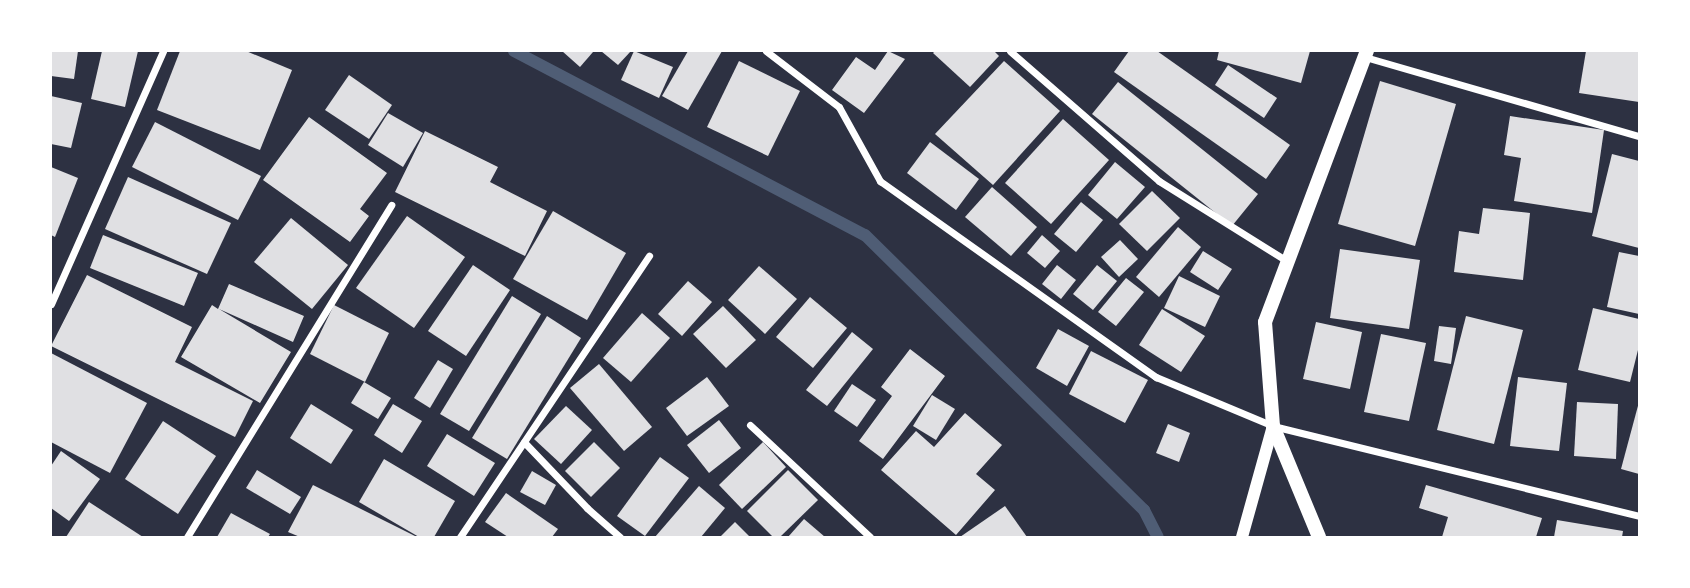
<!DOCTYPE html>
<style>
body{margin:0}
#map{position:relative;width:1690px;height:588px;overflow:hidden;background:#2d3142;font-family:Roboto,sans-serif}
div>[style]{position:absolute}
.stream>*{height:12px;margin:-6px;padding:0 6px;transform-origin:6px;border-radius:6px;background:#4f5d75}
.building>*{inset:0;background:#e0e0e3}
.minor>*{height:7px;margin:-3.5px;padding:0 3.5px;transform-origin:3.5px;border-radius:3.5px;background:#fff}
.tertiary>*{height:12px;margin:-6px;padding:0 6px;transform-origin:6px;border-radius:6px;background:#fff}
.secondary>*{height:14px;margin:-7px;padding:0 7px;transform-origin:7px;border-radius:7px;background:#fff}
span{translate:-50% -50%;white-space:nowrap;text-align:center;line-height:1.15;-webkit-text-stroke:5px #fff;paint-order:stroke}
.frame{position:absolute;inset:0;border:52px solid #fff;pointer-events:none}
</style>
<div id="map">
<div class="stream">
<i style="left:514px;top:51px;width:396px;rotate:27.7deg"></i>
<i style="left:865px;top:235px;width:392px;rotate:44.6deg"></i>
<i style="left:1144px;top:510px;width:30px;rotate:63deg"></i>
</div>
<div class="building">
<i style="clip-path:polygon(51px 51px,78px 51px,74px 79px,51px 76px)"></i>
<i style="clip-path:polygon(102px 51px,138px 51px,125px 107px,91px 99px)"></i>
<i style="clip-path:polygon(180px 51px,246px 51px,292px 70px,260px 150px,157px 110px)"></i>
<i style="clip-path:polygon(562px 51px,591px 51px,593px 52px,580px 67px)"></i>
<i style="clip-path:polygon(601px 51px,631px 51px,618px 65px)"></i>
<i style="clip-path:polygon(634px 51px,673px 67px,659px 98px,621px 80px)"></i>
<i style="clip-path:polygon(688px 51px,722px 51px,688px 110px,662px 96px)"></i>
<i style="clip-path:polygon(888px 51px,905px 59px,864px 113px,832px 90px,856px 57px,875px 70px)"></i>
<i style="clip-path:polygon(935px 51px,994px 51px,999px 56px,970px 87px,933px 53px)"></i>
<i style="clip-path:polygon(1129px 51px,1157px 51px,1290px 145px,1266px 179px,1114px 72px)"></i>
<i style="clip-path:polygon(1219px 51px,1310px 51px,1301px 83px,1217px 60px)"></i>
<i style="clip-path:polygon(1586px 51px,1639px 51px,1639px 102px,1579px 93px)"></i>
<i style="clip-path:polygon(739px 61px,800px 91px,768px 156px,707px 127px)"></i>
<i style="clip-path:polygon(1004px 61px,1060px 111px,993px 185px,935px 134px)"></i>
<i style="clip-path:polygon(1228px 65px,1277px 98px,1264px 118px,1215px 85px)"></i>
<i style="clip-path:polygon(349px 75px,392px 105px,369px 139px,325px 110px)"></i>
<i style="clip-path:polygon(1380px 81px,1456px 104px,1415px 246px,1338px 224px)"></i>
<i style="clip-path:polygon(1118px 82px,1258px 194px,1232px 226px,1092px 114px)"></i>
<i style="clip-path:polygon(51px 96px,82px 103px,71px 148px,51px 144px)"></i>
<i style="clip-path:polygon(388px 113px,423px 133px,403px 167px,368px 145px)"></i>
<i style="clip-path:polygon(1510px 116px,1604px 130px,1592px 213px,1514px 201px,1521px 158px,1504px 155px)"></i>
<i style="clip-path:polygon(309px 117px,387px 173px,360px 209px,369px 216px,350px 242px,263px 180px)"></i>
<i style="clip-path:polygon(1063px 119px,1109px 160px,1051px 224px,1005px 183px)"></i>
<i style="clip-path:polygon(155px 122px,261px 176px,238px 220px,132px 167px)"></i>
<i style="clip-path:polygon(425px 131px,498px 167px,490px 182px,547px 211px,525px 256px,395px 192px)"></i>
<i style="clip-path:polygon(930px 142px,979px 179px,956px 210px,907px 173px)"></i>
<i style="clip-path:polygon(1612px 154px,1639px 161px,1639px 248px,1592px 236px)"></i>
<i style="clip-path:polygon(1115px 162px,1145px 187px,1117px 219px,1088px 195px)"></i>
<i style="clip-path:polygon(51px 167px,78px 178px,55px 237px,51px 235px)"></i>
<i style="clip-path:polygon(128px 177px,231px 223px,207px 274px,105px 229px)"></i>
<i style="clip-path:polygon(992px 187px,1037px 227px,1011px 256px,965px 217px)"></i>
<i style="clip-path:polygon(1152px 191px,1180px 218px,1147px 251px,1119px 224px)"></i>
<i style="clip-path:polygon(1081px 202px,1103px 220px,1076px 252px,1054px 234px)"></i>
<i style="clip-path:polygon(1483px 208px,1530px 213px,1523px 280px,1454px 272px,1459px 231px,1479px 234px)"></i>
<i style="clip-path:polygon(553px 211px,626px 253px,587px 320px,513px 279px)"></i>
<i style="clip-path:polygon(407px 216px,465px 257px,414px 328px,356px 288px)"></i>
<i style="clip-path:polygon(291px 218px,348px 265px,312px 309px,254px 262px)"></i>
<i style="clip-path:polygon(1178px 227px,1201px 247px,1159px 297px,1136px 277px)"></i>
<i style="clip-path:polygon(103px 235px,198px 273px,184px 306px,90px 268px)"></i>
<i style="clip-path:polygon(1042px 235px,1060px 251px,1045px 268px,1027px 253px)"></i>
<i style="clip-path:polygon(1120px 240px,1138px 259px,1119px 277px,1101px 257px)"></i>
<i style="clip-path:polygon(1340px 249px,1420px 260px,1409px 329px,1330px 318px)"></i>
<i style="clip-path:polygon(1203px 251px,1232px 269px,1218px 290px,1190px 272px)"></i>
<i style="clip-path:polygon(1619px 252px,1639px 256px,1639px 314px,1607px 307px)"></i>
<i style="clip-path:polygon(473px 265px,510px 290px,466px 356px,428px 331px)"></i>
<i style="clip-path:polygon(1057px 265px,1076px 280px,1061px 299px,1042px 284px)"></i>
<i style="clip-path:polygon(1097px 265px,1117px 281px,1093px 310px,1073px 294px)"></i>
<i style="clip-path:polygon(759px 266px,797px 299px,765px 334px,728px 300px)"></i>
<i style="clip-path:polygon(87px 275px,192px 327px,175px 362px,253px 401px,235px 437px,51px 346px)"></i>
<i style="clip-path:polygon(1179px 276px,1220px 296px,1205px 327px,1164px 308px)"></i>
<i style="clip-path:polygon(1126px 278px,1144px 292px,1116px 326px,1098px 312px)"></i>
<i style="clip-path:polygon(688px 281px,712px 302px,682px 336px,658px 314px)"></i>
<i style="clip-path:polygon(229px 284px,304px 316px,293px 342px,219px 309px,291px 352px,260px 403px,181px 357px,212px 305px,218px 309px)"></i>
<i style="clip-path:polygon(512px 296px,541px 314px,469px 431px,440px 414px)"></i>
<i style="clip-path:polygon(810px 297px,847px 328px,813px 368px,776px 337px)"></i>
<i style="clip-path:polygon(334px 305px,389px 333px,365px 382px,310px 354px)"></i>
<i style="clip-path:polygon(723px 306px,756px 340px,726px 368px,693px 334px)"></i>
<i style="clip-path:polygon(1593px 308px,1639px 319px,1639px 346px,1630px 382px,1578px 370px)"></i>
<i style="clip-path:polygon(1162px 309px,1205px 336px,1181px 372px,1139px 345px)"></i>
<i style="clip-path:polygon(642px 313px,670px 338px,631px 382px,603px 358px)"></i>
<i style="clip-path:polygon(547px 316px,581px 338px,507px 459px,472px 438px)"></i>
<i style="clip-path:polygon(1466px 316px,1523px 330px,1494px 444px,1437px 430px)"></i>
<i style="clip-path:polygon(1316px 322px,1362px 332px,1350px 389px,1303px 379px)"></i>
<i style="clip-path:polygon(1439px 326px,1456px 328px,1451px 364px,1434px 361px)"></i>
<i style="clip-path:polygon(1058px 329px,1089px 346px,1067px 386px,1036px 368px)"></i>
<i style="clip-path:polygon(852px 332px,873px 349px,827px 406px,806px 390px)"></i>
<i style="clip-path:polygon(1381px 334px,1426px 343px,1409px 421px,1364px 412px)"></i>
<i style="clip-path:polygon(910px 349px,945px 376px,883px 459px,859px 441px,892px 396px,881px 387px)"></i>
<i style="clip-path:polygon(1091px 351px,1148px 380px,1125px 423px,1069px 394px)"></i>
<i style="clip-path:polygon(51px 353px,147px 403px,110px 473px,51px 442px)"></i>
<i style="clip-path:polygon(438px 360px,453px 369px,430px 408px,414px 398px)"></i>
<i style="clip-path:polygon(599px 364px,652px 427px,624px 451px,570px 388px)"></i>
<i style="clip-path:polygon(707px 377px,729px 406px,687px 436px,666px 408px)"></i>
<i style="clip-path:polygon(1518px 377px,1567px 383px,1559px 451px,1510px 446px)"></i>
<i style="clip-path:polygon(364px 382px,391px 398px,378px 419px,351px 403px)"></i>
<i style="clip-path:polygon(852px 384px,876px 400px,857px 427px,834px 411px)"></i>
<i style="clip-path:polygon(932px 395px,955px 409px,936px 440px,913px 426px)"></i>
<i style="clip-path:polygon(1577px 402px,1618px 404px,1616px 459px,1574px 456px)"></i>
<i style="clip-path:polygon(1639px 402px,1639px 474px,1621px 469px)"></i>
<i style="clip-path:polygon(311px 404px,353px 430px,331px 464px,290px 438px)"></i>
<i style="clip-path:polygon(393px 404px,422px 421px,402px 453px,374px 435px)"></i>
<i style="clip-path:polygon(566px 406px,592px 430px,561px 464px,534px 439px)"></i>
<i style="clip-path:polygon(965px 413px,1002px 445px,976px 474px,995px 490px,956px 535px,881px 470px,916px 431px,934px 447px)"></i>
<i style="clip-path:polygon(719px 420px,741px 448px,709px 473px,687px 445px)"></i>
<i style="clip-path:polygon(163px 421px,216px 456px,178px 514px,125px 479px)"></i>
<i style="clip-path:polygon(1168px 424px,1190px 433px,1179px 462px,1156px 453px)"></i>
<i style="clip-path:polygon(447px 434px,495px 463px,474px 496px,427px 466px)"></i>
<i style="clip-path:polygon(594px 442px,620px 468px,591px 497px,565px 471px)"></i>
<i style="clip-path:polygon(763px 442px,786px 467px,742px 509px,719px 485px)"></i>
<i style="clip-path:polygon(61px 451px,100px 479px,69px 521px,51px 508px,51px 466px)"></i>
<i style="clip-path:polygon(660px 457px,689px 478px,645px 536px,617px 516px)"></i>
<i style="clip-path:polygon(384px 459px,455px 501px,434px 537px,419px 537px,359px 502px)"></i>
<i style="clip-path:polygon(257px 470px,301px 497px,290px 514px,246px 488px)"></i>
<i style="clip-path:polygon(788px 470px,818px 500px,780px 537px,773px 537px,747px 511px)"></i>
<i style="clip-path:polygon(532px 471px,556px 485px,545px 505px,520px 492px)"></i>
<i style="clip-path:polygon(313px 485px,417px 537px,300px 537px,288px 532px)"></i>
<i style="clip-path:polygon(1426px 485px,1542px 518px,1536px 537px,1442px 537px,1448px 517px,1419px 508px)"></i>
<i style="clip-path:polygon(699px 486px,725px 508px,701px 537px,655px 537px)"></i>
<i style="clip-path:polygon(506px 493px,558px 529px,552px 537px,508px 537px,485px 522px)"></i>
<i style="clip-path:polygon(89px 502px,143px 537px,66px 537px)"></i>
<i style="clip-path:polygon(1005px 506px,1027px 537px,960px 537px)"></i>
<i style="clip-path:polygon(231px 513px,270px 534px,268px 537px,217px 537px)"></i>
<i style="clip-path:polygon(804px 519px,825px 537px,788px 537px)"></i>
<i style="clip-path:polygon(1557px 520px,1623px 531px,1622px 537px,1554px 537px)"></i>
<i style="clip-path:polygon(735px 522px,750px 537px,720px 537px)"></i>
</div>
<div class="minor">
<i style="left:766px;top:51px;width:92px;rotate:37.5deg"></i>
<i style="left:839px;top:107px;width:85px;rotate:61deg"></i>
<i style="left:880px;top:181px;width:339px;rotate:35.4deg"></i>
<i style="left:1156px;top:377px;width:127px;rotate:22.7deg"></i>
<i style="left:1273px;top:426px;width:377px;rotate:13.8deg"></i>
<i style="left:1010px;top:51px;width:198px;rotate:41.1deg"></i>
<i style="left:1159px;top:181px;width:151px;rotate:32deg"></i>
<i style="left:1365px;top:57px;width:285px;rotate:16.1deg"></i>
<i style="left:51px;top:304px;width:277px;rotate:-66.1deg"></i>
<i style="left:750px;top:425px;width:164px;rotate:43deg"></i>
<i style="left:524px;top:442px;width:91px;rotate:46.3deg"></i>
<i style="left:587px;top:508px;width:44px;rotate:41.3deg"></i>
<i style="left:187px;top:537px;width:390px;rotate:-58.4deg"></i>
<i style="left:460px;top:537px;width:339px;rotate:-56.1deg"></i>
</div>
<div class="tertiary">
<i style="left:1242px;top:537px;width:115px;rotate:-74.4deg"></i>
</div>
<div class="secondary">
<i style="left:1319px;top:537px;width:120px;rotate:-112.5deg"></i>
<i style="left:1273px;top:426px;width:104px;rotate:-94.4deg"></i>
<i style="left:1265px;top:322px;width:290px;rotate:-69.4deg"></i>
</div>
<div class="frame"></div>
</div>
